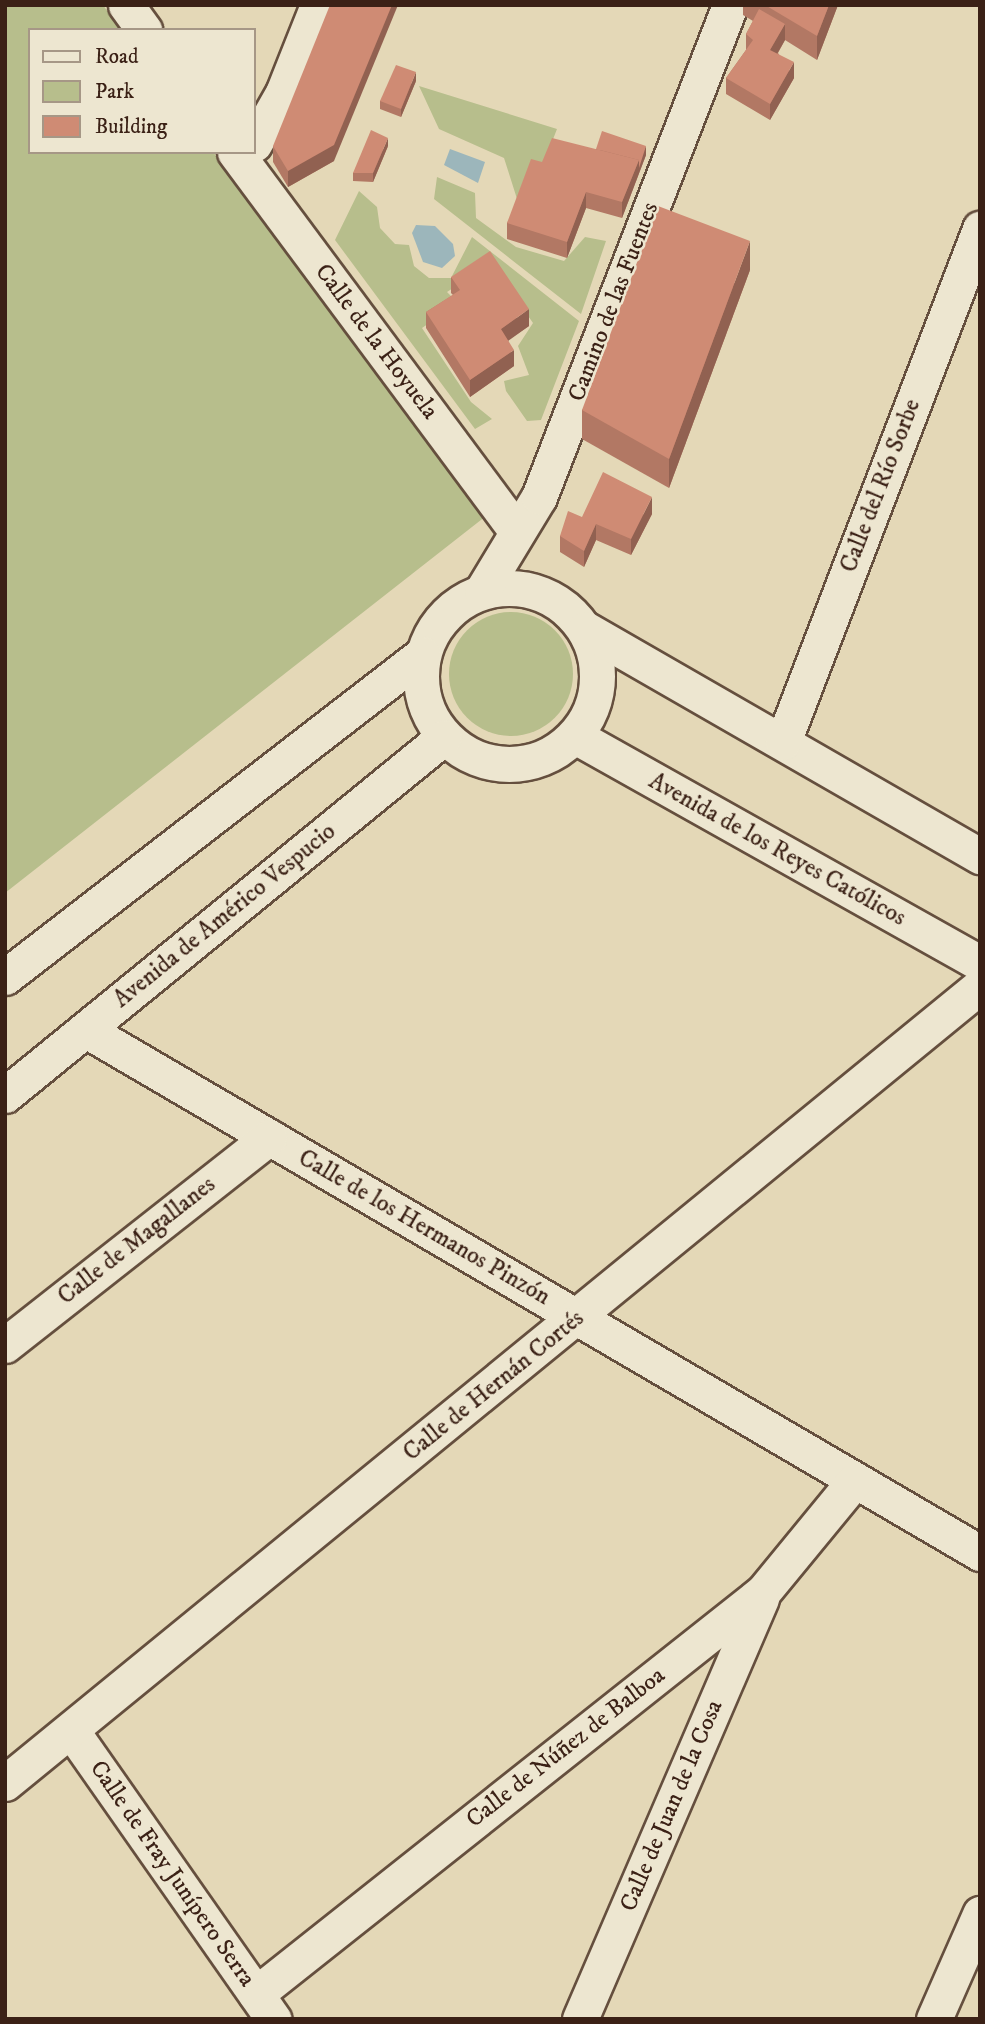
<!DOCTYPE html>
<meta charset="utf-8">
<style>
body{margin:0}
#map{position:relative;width:985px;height:2024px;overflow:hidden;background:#e4d8b7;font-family:"IM FELL DW Pica",serif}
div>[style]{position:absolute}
.green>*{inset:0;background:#b7be8c}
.round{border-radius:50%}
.water>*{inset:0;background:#9cb6bb}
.roads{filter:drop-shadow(2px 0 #654f3e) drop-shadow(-2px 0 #654f3e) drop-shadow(0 2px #654f3e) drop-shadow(0 -2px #654f3e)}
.street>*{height:35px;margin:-17.5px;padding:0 17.5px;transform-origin:17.5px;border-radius:17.5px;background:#ede6d0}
.street>.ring{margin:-17.5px;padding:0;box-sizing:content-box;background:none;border:35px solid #ede6d0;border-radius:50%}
.wall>*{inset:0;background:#b27864}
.shaded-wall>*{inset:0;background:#916151}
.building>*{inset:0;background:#cf8b74}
span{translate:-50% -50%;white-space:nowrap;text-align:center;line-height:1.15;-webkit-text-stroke:5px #ede6d0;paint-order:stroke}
.street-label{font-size:24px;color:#3b2116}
.frame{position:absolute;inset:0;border:7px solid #3b2116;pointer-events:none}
.legend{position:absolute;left:28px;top:28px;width:228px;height:126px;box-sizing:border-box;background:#ede6d0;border:2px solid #a69786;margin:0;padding:9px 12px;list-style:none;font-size:21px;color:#3b2116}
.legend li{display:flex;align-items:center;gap:14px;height:35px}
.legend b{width:35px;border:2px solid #a69786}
</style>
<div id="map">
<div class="green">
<i style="clip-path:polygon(5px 5px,103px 5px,121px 30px,30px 30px,30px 152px,213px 152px,486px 516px,5px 893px)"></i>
<i style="clip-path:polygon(419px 86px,557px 129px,539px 175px,518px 202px,504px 158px,439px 129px)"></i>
<i style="clip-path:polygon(437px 177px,475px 193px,476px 218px,516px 247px,564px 261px,585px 237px,606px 241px,581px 314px,434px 199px)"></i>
<i style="clip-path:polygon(359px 191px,377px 207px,380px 228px,395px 244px,409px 245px,414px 266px,429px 278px,451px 278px,472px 237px,579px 321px,541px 420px,527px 421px,506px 391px,504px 381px,529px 375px,518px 346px,533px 323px,491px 263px,447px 292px,458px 303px,422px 328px,471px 402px,492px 419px,475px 429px,335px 240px)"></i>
<i class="round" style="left:449px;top:612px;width:124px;height:124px"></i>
</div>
<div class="water">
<i style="clip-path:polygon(450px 149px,485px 162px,478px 183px,444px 165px)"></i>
<i style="clip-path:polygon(416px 225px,435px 226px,453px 244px,455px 256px,442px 268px,423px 262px,412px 233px)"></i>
</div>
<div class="roads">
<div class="street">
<i style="left:126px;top:5px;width:31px;rotate:54deg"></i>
<i style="left:254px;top:144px;width:59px;rotate:-60.4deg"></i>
<i style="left:283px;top:93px;width:95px;rotate:-68.3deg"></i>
<i style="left:235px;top:152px;width:473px;rotate:53.4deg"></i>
<i class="ring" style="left:421px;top:588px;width:141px;height:141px"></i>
<i style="left:482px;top:591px;width:110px;rotate:-58.8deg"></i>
<i style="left:539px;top:497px;width:528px;rotate:-68.78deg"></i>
<i style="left:585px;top:629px;width:456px;rotate:29.9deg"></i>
<i style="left:575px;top:736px;width:464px;rotate:29.3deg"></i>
<i style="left:783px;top:742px;width:550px;rotate:-68.99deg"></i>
<i style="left:5px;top:977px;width:528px;rotate:-37.69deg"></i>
<i style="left:86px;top:1030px;width:1036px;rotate:30.33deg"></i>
<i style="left:5px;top:1095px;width:566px;rotate:-39.2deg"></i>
<i style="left:5px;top:1345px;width:336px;rotate:-38.2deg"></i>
<i style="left:71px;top:1730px;width:353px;rotate:55deg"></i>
<i style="left:5px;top:1783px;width:1259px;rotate:-39.26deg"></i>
<i style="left:256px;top:1994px;width:647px;rotate:-38.41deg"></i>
<i style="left:763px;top:1592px;width:145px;rotate:-50.6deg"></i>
<i style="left:580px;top:2019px;width:458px;rotate:-66.7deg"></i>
<i style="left:934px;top:2019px;width:115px;rotate:-66.3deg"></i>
</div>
</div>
<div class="wall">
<i style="clip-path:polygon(743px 5px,838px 5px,817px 60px,785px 40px,778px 53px,794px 78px,770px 120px,726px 94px,726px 78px,746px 50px,746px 34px,753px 21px,743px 15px)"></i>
<i style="clip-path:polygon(416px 81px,401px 117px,380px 109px,380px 101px)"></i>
<i style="clip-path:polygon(273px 146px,334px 161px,288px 187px,273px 162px)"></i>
<i style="clip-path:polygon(388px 146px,373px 182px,353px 181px,353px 173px)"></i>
<i style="clip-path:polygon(596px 149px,646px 155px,622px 218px,586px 208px,567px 258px,507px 239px,507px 223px,542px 162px)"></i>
<i style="clip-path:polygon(750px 270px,669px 488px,582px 439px,582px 410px)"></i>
<i style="clip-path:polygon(451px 277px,529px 326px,508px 340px,514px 366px,470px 397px,426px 328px,426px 312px,453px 295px,451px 293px)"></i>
<i style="clip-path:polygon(652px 514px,631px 555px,596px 540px,584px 567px,560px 552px,560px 536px,582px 517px)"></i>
</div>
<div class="shaded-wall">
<i style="clip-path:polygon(392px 5px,398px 5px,334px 161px,288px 187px,288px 171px)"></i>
<i style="clip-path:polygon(829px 5px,838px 5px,817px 60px,817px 36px)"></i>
<i style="clip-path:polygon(785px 24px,785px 40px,770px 66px,770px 50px)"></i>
<i style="clip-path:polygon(794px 62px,794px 78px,770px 120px,770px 104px)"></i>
<i style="clip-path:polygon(416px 72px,416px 81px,401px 117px,401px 109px)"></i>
<i style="clip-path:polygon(388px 138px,388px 146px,373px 182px,373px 173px)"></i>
<i style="clip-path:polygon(646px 146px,646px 155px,622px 218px,622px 202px,639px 160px)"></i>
<i style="clip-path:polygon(586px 192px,586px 208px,567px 258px,567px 242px)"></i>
<i style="clip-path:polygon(750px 241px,750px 270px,669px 488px,669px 459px)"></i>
<i style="clip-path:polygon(529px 309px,529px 326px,501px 346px,501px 329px)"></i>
<i style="clip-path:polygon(514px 350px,514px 366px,470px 397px,470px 380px)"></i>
<i style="clip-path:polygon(652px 497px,652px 514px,631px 555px,631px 539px)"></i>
<i style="clip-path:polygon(596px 524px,596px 540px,584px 567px,584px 551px)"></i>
</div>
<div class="building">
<i style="clip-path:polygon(330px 5px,392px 5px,334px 145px,288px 171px,273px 146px)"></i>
<i style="clip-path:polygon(765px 5px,829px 5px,817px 36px)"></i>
<i style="clip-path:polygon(759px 9px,785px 24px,770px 50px,794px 62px,770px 104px,726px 78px,753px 40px,746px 34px)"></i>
<i style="clip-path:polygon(396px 65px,416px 72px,401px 109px,380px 101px)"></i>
<i style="clip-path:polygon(371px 130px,388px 138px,373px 173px,353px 173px)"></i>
<i style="clip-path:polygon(602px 131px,646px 146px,639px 168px,639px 160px,596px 149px)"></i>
<i style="clip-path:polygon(552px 138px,639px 160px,622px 202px,586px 192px,567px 242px,507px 223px,531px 159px,542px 162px)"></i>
<i style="clip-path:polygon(658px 206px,750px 241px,669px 459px,582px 410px)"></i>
<i style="clip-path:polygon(490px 251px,529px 309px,501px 329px,514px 350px,470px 380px,426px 312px,460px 290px,451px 277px)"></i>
<i style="clip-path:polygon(603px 472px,652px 497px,631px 539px,596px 524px,584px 551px,560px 536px,568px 511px,582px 517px)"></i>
</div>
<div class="street-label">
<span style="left:614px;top:302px;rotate:-69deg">Camino de las Fuentes</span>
<span style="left:376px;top:342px;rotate:53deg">Calle de la Hoyuela</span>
<span style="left:881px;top:486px;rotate:-69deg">Calle del Río Sorbe</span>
<span style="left:777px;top:850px;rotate:29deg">Avenida de los Reyes Católicos</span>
<span style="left:225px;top:916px;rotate:-39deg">Avenida de Américo Vespucio</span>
<span style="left:424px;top:1228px;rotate:30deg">Calle de los Hermanos Pinzón</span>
<span style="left:137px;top:1241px;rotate:-38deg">Calle de Magallanes</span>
<span style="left:494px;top:1386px;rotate:-39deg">Calle de Hernán Cortés</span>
<span style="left:566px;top:1748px;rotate:-38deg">Calle de Núñez de Balboa</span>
<span style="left:672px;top:1806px;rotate:-67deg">Calle de Juan de la Cosa</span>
<span style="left:172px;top:1874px;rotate:55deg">Calle de Fray Junípero Serra</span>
</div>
<div class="frame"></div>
<ul class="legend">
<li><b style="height:9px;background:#ede6d0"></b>Road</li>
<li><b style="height:19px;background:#b7be8c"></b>Park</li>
<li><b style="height:19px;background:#cf8b74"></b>Building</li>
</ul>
</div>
